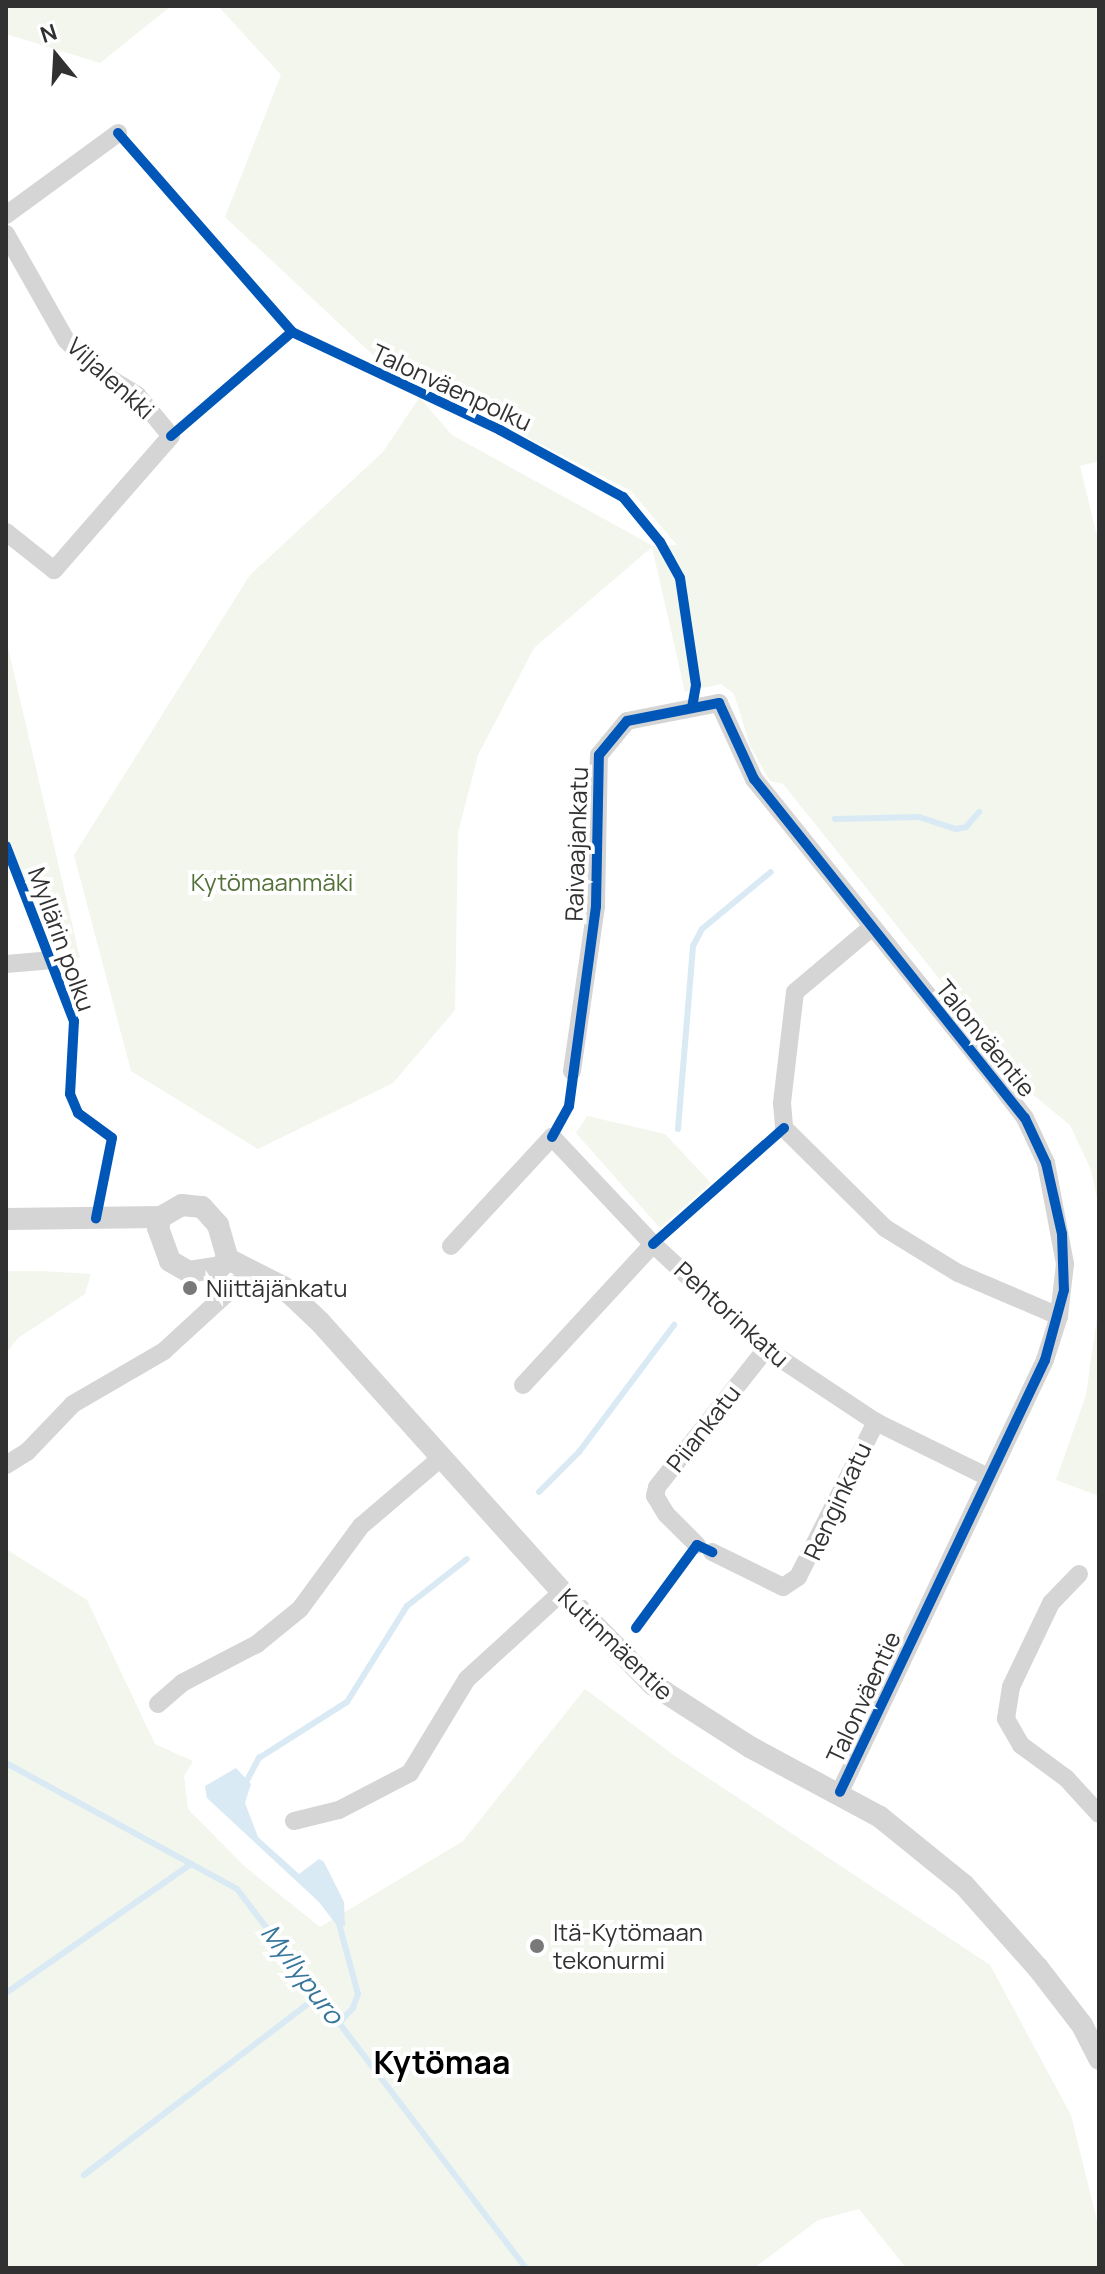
<!DOCTYPE html>
<meta charset="utf-8">
<style>
body{margin:0}
#map{position:relative;width:1105px;height:2274px;overflow:hidden;background:#fff;font-family:Manrope,sans-serif}
div>[style]{position:absolute}
.green>*{inset:0;background:#f2f6ed}
.water>*{inset:0;background:#d9eaf4}
.stream>*{height:6px;margin:-3px;padding:0 3px;transform-origin:3px;border-radius:3px;background:#d9eaf4}
.minor>*{height:18px;margin:-9px;padding:0 9px;transform-origin:9px;border-radius:9px;background:#d5d5d5}
.tertiary>*{height:22px;margin:-11px;padding:0 11px;transform-origin:11px;border-radius:11px;background:#d5d5d5}
.cycleway>*{height:10px;margin:-5px;padding:0 5px;transform-origin:5px;border-radius:5px;background:#0057b8}
.dots>*{width:22px;height:22px;translate:-50% -50%;box-sizing:border-box;border:4px solid #fff;border-radius:50%}
span{translate:-50% -50%;white-space:nowrap;text-align:center;line-height:1.15;-webkit-text-stroke:8px #fff;paint-order:stroke}
.street-label{font-size:24px;color:#313131}
.park-label{font-size:24px;color:#55713a}
.poi-label{font-size:24px;color:#313131}
.left{translate:0 -50%;text-align:left}
.water-label{font-size:26px;color:#37769b;font-style:italic}
.district-label{font-size:32px;color:#000;font-weight:700}
.frame{position:absolute;inset:0;border:8px solid #313131;pointer-events:none}
.north{position:absolute;left:16px;top:16px;width:80px;height:80px;-webkit-text-stroke:6px #fff;paint-order:stroke;rotate:342deg;font-size:22px;font-weight:700;line-height:32px;text-align:center;color:#313131}
.north::after{content:'';display:block;margin:auto;width:28px;height:36px;background:#313131;clip-path:polygon(50% 0,100% 100%,50% 72%,0 100%)}
</style>
<div id="map">
<div class="green">
<i style="clip-path:polygon(6px 6px,171px 6px,100px 63px,6px 34px)"></i>
<i style="clip-path:polygon(evenodd,218px 6px,1099px 6px,1099px 461px,1080px 466px,1099px 544px,1099px 1207px,1091px 1170px,1070px 1125px,1031px 1093px,783px 784px,770px 781px,751px 748px,734px 694px,721px 684px,685px 692px,652px 547px,534px 648px,478px 755px,458px 833px,455px 1010px,393px 1083px,258px 1149px,131px 1071px,74px 855px,250px 575px,383px 452px,419px 398px,225px 217px,281px 75px,218px 6px,428px 386px,631px 491px,677px 545px,653px 546px,452px 435px,420px 398px,428px 386px)"></i>
<i style="clip-path:polygon(6px 639px,80px 958px,53px 960px,6px 846px)"></i>
<i style="clip-path:polygon(587px 1116px,665px 1134px,711px 1183px,660px 1228px,576px 1133px)"></i>
<i style="clip-path:polygon(6px 1271px,41px 1271px,91px 1274px,85px 1294px,18px 1338px,6px 1353px)"></i>
<i style="clip-path:polygon(1099px 1303px,1099px 1496px,1056px 1480px,1086px 1395px)"></i>
<i style="clip-path:polygon(6px 1549px,87px 1600px,155px 1744px,193px 1761px,184px 1776px,188px 1809px,244px 1866px,320px 1927px,463px 1841px,585px 1689px,675px 1756px,990px 1965px,1071px 2115px,1099px 2229px,1099px 2268px,906px 2268px,859px 2209px,818px 2220px,754px 2268px,6px 2268px)"></i>
</div>
<div class="water">
<i style="clip-path:polygon(236px 1768px,251px 1784px,245px 1803px,258px 1837px,299px 1874px,319px 1859px,324px 1862px,344px 1902px,345px 1926px,338px 1927px,319px 1902px,207px 1798px,205px 1786px)"></i>
</div>
<div class="stream">
<i style="left:835px;top:819px;width:84px;rotate:-1.4deg"></i>
<i style="left:919px;top:817px;width:39px;rotate:18deg"></i>
<i style="left:956px;top:829px;width:10px;rotate:-11deg"></i>
<i style="left:966px;top:827px;width:20px;rotate:-49deg"></i>
<i style="left:678px;top:1129px;width:184px;rotate:-85.3deg"></i>
<i style="left:693px;top:946px;width:19px;rotate:-62deg"></i>
<i style="left:702px;top:929px;width:89px;rotate:-39.6deg"></i>
<i style="left:539px;top:1492px;width:57px;rotate:-45deg"></i>
<i style="left:579px;top:1452px;width:159px;rotate:-53.2deg"></i>
<i style="left:6px;top:1763px;width:263px;rotate:28.6deg"></i>
<i style="left:237px;top:1889px;width:477px;rotate:52.7deg"></i>
<i style="left:245px;top:1784px;width:30px;rotate:-62deg"></i>
<i style="left:259px;top:1758px;width:104px;rotate:-32.5deg"></i>
<i style="left:347px;top:1702px;width:113px;rotate:-58deg"></i>
<i style="left:407px;top:1606px;width:76px;rotate:-38.1deg"></i>
<i style="left:338px;top:1920px;width:77px;rotate:74.9deg"></i>
<i style="left:358px;top:1994px;width:15px;rotate:110deg"></i>
<i style="left:353px;top:2008px;width:21px;rotate:133deg"></i>
<i style="left:6px;top:1993px;width:226px;rotate:-34.9deg"></i>
<i style="left:84px;top:2175px;width:295px;rotate:-37.4deg"></i>
</div>
<div class="minor">
<i style="left:6px;top:215px;width:139px;rotate:-36.2deg"></i>
<i style="left:6px;top:234px;width:122px;rotate:60.5deg"></i>
<i style="left:66px;top:340px;width:42px;rotate:45deg"></i>
<i style="left:96px;top:370px;width:48px;rotate:31.4deg"></i>
<i style="left:137px;top:395px;width:53px;rotate:50.3deg"></i>
<i style="left:171px;top:436px;width:178px;rotate:131.1deg"></i>
<i style="left:54px;top:570px;width:61px;rotate:-141.6deg"></i>
<i style="left:871px;top:928px;width:99px;rotate:139.9deg"></i>
<i style="left:795px;top:992px;width:112px;rotate:96.7deg"></i>
<i style="left:782px;top:1103px;width:25px;rotate:85deg"></i>
<i style="left:784px;top:1128px;width:142px;rotate:44.7deg"></i>
<i style="left:885px;top:1228px;width:86px;rotate:31.7deg"></i>
<i style="left:958px;top:1273px;width:110px;rotate:23.1deg"></i>
<i style="left:6px;top:964px;width:47px;rotate:-4.9deg"></i>
<i style="left:572px;top:1071px;width:167px;rotate:-81.7deg"></i>
<i style="left:596px;top:906px;width:151px;rotate:-88.9deg"></i>
<i style="left:599px;top:755px;width:44px;rotate:-50.5deg"></i>
<i style="left:627px;top:721px;width:94px;rotate:-11.1deg"></i>
<i style="left:719px;top:703px;width:84px;rotate:65.3deg"></i>
<i style="left:754px;top:779px;width:381px;rotate:51.2deg"></i>
<i style="left:993px;top:1076px;width:53px;rotate:52.7deg"></i>
<i style="left:1025px;top:1118px;width:50px;rotate:65deg"></i>
<i style="left:1046px;top:1163px;width:103px;rotate:79.3deg"></i>
<i style="left:1065px;top:1264px;width:52px;rotate:96.6deg"></i>
<i style="left:1059px;top:1316px;width:46px;rotate:107.7deg"></i>
<i style="left:1045px;top:1360px;width:478px;rotate:115.4deg"></i>
<i style="left:451px;top:1246px;width:149px;rotate:-47.2deg"></i>
<i style="left:552px;top:1137px;width:147px;rotate:46.7deg"></i>
<i style="left:653px;top:1244px;width:154px;rotate:42.9deg"></i>
<i style="left:766px;top:1349px;width:132px;rotate:33.6deg"></i>
<i style="left:876px;top:1422px;width:125px;rotate:26.2deg"></i>
<i style="left:523px;top:1385px;width:192px;rotate:-47.3deg"></i>
<i style="left:6px;top:1465px;width:25px;rotate:-32deg"></i>
<i style="left:27px;top:1452px;width:66px;rotate:-46.2deg"></i>
<i style="left:73px;top:1404px;width:105px;rotate:-30.2deg"></i>
<i style="left:164px;top:1351px;width:120px;rotate:-42.6deg"></i>
<i style="left:697px;top:1545px;width:44px;rotate:-135deg"></i>
<i style="left:666px;top:1514px;width:21px;rotate:-121deg"></i>
<i style="left:655px;top:1496px;width:9px;rotate:-77deg"></i>
<i style="left:657px;top:1487px;width:176px;rotate:-51.7deg"></i>
<i style="left:712px;top:1552px;width:79px;rotate:26.2deg"></i>
<i style="left:783px;top:1587px;width:18px;rotate:-34deg"></i>
<i style="left:798px;top:1577px;width:174px;rotate:-63.3deg"></i>
<i style="left:1079px;top:1574px;width:40px;rotate:134deg"></i>
<i style="left:1051px;top:1603px;width:93px;rotate:115.5deg"></i>
<i style="left:1011px;top:1687px;width:32px;rotate:99deg"></i>
<i style="left:1006px;top:1719px;width:30px;rotate:60deg"></i>
<i style="left:1021px;top:1745px;width:56px;rotate:36.3deg"></i>
<i style="left:1066px;top:1778px;width:49px;rotate:47.5deg"></i>
<i style="left:158px;top:1704px;width:32px;rotate:-41deg"></i>
<i style="left:182px;top:1683px;width:85px;rotate:-27.5deg"></i>
<i style="left:257px;top:1644px;width:55px;rotate:-39.1deg"></i>
<i style="left:300px;top:1609px;width:103px;rotate:-53.7deg"></i>
<i style="left:361px;top:1526px;width:105px;rotate:-40.4deg"></i>
<i style="left:294px;top:1821px;width:46px;rotate:-13.7deg"></i>
<i style="left:339px;top:1810px;width:80px;rotate:-27.5deg"></i>
<i style="left:410px;top:1773px;width:110px;rotate:-58.8deg"></i>
<i style="left:467px;top:1679px;width:129px;rotate:-42.5deg"></i>
</div>
<div class="tertiary">
<i style="left:182px;top:1205px;width:20px;rotate:6deg"></i>
<i style="left:202px;top:1207px;width:24px;rotate:48deg"></i>
<i style="left:218px;top:1225px;width:35px;rotate:74deg"></i>
<i style="left:228px;top:1259px;width:11px;rotate:135deg"></i>
<i style="left:220px;top:1267px;width:31px;rotate:171deg"></i>
<i style="left:189px;top:1272px;width:22px;rotate:-150deg"></i>
<i style="left:170px;top:1261px;width:35px;rotate:-110deg"></i>
<i style="left:158px;top:1228px;width:11px;rotate:-75deg"></i>
<i style="left:161px;top:1217px;width:24px;rotate:-30deg"></i>
<i style="left:6px;top:1219px;width:155px;rotate:-0.7deg"></i>
<i style="left:228px;top:1259px;width:62px;rotate:27deg"></i>
<i style="left:283px;top:1287px;width:51px;rotate:43.4deg"></i>
<i style="left:320px;top:1322px;width:363px;rotate:48.1deg"></i>
<i style="left:562px;top:1592px;width:129px;rotate:45.6deg"></i>
<i style="left:652px;top:1684px;width:117px;rotate:32.7deg"></i>
<i style="left:750px;top:1747px;width:148px;rotate:28.3deg"></i>
<i style="left:880px;top:1817px;width:108px;rotate:39deg"></i>
<i style="left:964px;top:1885px;width:111px;rotate:48.3deg"></i>
<i style="left:1038px;top:1968px;width:72px;rotate:52.3deg"></i>
<i style="left:1082px;top:2025px;width:38px;rotate:63deg"></i>
</div>
<div class="cycleway">
<i style="left:118px;top:133px;width:264px;rotate:48.8deg"></i>
<i style="left:292px;top:332px;width:230px;rotate:25.2deg"></i>
<i style="left:500px;top:430px;width:140px;rotate:28.6deg"></i>
<i style="left:623px;top:497px;width:58px;rotate:50.6deg"></i>
<i style="left:660px;top:542px;width:41px;rotate:60.9deg"></i>
<i style="left:680px;top:578px;width:108px;rotate:81.5deg"></i>
<i style="left:696px;top:685px;width:22px;rotate:100deg"></i>
<i style="left:171px;top:436px;width:160px;rotate:-40.7deg"></i>
<i style="left:6px;top:846px;width:188px;rotate:68.8deg"></i>
<i style="left:74px;top:1021px;width:73px;rotate:93.1deg"></i>
<i style="left:70px;top:1094px;width:21px;rotate:67deg"></i>
<i style="left:78px;top:1113px;width:42px;rotate:36.3deg"></i>
<i style="left:112px;top:1138px;width:82px;rotate:101.3deg"></i>
<i style="left:552px;top:1137px;width:35px;rotate:-61deg"></i>
<i style="left:569px;top:1106px;width:202px;rotate:-82.3deg"></i>
<i style="left:596px;top:906px;width:151px;rotate:-88.9deg"></i>
<i style="left:599px;top:755px;width:44px;rotate:-50.5deg"></i>
<i style="left:627px;top:721px;width:94px;rotate:-11.1deg"></i>
<i style="left:719px;top:703px;width:84px;rotate:65.3deg"></i>
<i style="left:754px;top:779px;width:434px;rotate:51.4deg"></i>
<i style="left:1025px;top:1118px;width:50px;rotate:65deg"></i>
<i style="left:1046px;top:1163px;width:73px;rotate:77.3deg"></i>
<i style="left:1062px;top:1234px;width:56px;rotate:88deg"></i>
<i style="left:1064px;top:1290px;width:73px;rotate:105.2deg"></i>
<i style="left:1045px;top:1360px;width:478px;rotate:115.4deg"></i>
<i style="left:653px;top:1244px;width:175px;rotate:-41.5deg"></i>
<i style="left:636px;top:1628px;width:103px;rotate:-53.7deg"></i>
<i style="left:697px;top:1545px;width:17px;rotate:25deg"></i>
</div>
<div class="dots">
<i style="left:190px;top:1288px;background:#797979"></i>
<i style="left:537px;top:1946px;background:#797979"></i>
</div>
<div class="street-label">
<span style="left:111px;top:378px;rotate:42deg">Viljalenkki</span>
<span style="left:452px;top:387px;rotate:25deg">Talonväenpolku</span>
<span style="left:576px;top:844px;rotate:-88deg">Raivaajankatu</span>
<span style="left:62px;top:939px;rotate:70deg">Myllärin polku</span>
<span style="left:986px;top:1038px;rotate:51deg">Talonväentie</span>
<span style="left:732px;top:1314px;rotate:42deg">Pehtorinkatu</span>
<span style="left:703px;top:1428px;rotate:-52deg">Piiankatu</span>
<span style="left:837px;top:1501px;rotate:-65deg">Renginkatu</span>
<span style="left:616px;top:1644px;rotate:44deg">Kutinmäentie</span>
<span style="left:863px;top:1697px;rotate:-65deg">Talonväentie</span>
</div>
<div class="park-label">
<span style="left:272px;top:882px">Kytömaanmäki</span>
</div>
<div class="poi-label">
<span class="left" style="left:206px;top:1288px">Niittäjänkatu</span>
<span class="left" style="left:553px;top:1946px">Itä-Kytömaan<br>tekonurmi</span>
</div>
<div class="water-label">
<span style="left:302px;top:1974px;rotate:53deg">Myllypuro</span>
</div>
<div class="district-label">
<span style="left:442px;top:2062px">Kytömaa</span>
</div>
<div class="frame"></div>
<div class="north">N</div>
</div>
